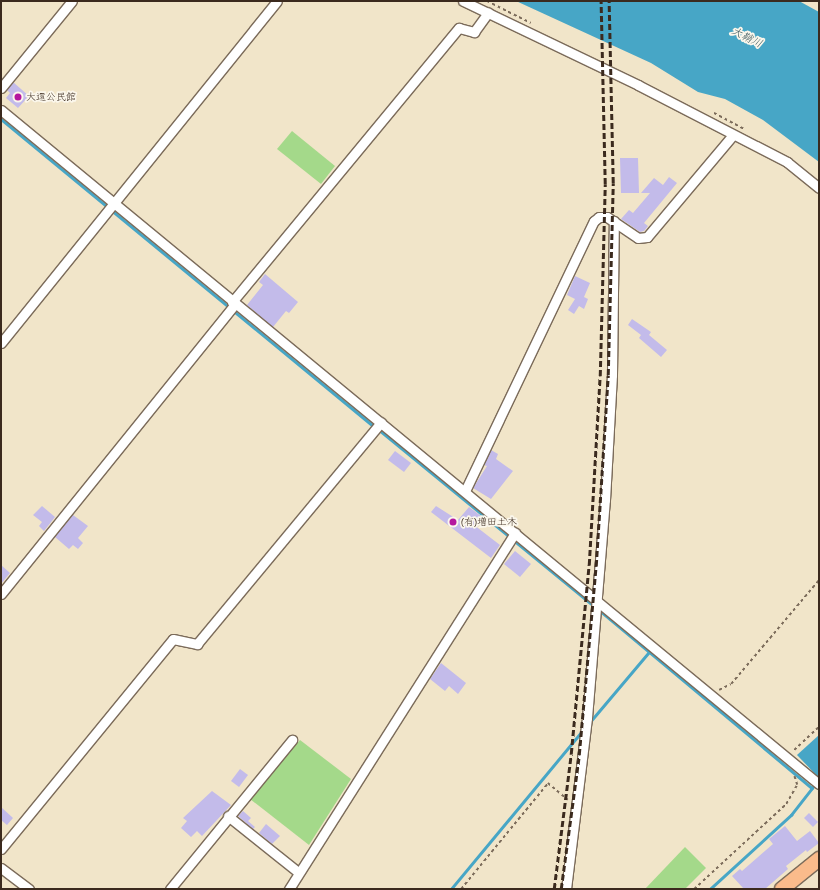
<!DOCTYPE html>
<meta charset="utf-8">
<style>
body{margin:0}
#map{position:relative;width:820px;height:890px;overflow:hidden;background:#f1e5c9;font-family:Delius,"Klee One",sans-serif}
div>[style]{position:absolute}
.green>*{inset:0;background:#a4d98a}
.water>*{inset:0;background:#47a6c6}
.stream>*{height:2.5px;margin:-1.25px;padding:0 1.25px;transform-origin:1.25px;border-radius:1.25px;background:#47a6c6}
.building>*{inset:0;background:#c3bbea}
.path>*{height:1.5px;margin-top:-0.75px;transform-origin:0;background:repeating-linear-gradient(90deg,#7b6b5a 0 3px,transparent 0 6px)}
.roads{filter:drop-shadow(1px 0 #7b6b5a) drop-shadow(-1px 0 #7b6b5a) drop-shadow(0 1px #7b6b5a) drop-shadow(0 -1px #7b6b5a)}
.minor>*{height:9px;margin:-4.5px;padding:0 4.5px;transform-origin:4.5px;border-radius:4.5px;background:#fff}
.primary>*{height:14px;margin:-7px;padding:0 7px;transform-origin:7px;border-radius:7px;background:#fabb8b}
.rail>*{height:2.5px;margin-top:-1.25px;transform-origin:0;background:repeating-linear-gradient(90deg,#3b2a1e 0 6px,transparent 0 9px)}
.dots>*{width:11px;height:11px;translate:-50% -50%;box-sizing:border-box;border:2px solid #fbf7ec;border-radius:50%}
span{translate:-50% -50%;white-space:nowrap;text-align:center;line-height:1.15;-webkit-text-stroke:3.5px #fbf7ec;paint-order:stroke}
.poi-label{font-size:10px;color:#3b2a1e}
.left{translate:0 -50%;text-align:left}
.water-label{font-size:11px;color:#405c61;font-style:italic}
.frame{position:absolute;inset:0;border:2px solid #3b2a1e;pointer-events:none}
</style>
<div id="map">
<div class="green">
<i style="clip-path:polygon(292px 131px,335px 166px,321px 184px,277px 149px)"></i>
<i style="clip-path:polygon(300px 740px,351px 779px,309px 845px,250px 799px)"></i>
<i style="clip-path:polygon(685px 847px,706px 868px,685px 889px,645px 889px)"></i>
</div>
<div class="water">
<i style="clip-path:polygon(516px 1px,799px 1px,819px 12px,819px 162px,763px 120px,725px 99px,698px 92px,651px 63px)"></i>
<i style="clip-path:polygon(819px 735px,819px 778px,797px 755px)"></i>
</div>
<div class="stream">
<i style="left:1px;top:119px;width:483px;rotate:39.5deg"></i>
<i style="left:378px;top:429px;width:279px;rotate:39.3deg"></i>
<i style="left:598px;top:609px;width:279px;rotate:39.9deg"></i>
<i style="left:589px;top:723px;width:93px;rotate:-49.8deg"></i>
<i style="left:451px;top:889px;width:205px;rotate:-50.3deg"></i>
<i style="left:710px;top:889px;width:110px;rotate:-42.4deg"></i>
<i style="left:791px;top:815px;width:36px;rotate:-52deg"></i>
</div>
<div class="building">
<i style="clip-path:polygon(13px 82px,29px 96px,18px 108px,6px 98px,10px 93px,7px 90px)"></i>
<i style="clip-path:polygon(620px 158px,638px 158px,639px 193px,621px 193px)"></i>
<i style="clip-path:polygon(669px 177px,677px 183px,644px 223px,648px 226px,644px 231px,640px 232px,621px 219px,629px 210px,633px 213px,650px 193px,641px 193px,654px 178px,663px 185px)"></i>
<i style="clip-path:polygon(265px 274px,298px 302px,289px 313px,286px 311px,273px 327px,247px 305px,263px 285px,259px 282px)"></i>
<i style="clip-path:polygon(575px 276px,590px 283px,584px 297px,588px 299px,584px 309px,579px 306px,574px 314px,568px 310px,575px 299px,567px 295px)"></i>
<i style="clip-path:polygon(632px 319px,651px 332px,649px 335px,667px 350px,661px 357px,639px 338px,641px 335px,628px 325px)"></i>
<i style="clip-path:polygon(491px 450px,498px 454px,496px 459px,513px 471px,491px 499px,473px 488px,487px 466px,484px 465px)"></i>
<i style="clip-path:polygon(395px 451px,411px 463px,404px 472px,388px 460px)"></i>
<i style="clip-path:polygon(42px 506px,55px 517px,44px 531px,39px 526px,42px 522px,33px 515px)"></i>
<i style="clip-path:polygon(436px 506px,458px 520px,469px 507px,481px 516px,474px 525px,500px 545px,491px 558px,431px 512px)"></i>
<i style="clip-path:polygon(73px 515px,88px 526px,78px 538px,83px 543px,78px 549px,73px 545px,69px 549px,55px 537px)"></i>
<i style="clip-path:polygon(515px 551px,531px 564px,520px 577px,504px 564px)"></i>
<i style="clip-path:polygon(1px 565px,10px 573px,1px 584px)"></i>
<i style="clip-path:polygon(441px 663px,466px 683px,458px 694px,449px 686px,445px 691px,430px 679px)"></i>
<i style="clip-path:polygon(240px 769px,248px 775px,239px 787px,231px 781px)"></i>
<i style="clip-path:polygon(212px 791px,231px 805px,202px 836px,197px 831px,191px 837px,181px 828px,187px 821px,183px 818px)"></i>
<i style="clip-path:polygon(1px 807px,13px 818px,7px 825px,1px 820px)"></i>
<i style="clip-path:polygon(243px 811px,251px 818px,248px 821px,255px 827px,253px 829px,238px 816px)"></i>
<i style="clip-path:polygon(809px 813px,818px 822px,813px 827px,804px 818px)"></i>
<i style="clip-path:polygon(266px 824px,280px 836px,272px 844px,259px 833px)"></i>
<i style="clip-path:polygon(785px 826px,797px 841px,810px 831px,819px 843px,807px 852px,806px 850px,786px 866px,788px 869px,765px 889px,744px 889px,732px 876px,740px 869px,742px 871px,773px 844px,769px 839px)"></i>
</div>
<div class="path">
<i style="left:487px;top:1px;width:49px;rotate:26.6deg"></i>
<i style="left:714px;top:113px;width:34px;rotate:28deg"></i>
<i style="left:719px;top:690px;width:13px;rotate:-27deg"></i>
<i style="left:731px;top:684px;width:136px;rotate:-49.8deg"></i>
<i style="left:794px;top:750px;width:34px;rotate:-43deg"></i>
<i style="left:461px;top:889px;width:137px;rotate:-50.6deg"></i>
<i style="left:548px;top:783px;width:26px;rotate:40deg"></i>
<i style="left:694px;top:889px;width:125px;rotate:-42.7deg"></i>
<i style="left:786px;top:804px;width:22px;rotate:-60deg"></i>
<i style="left:797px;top:785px;width:9px;rotate:-108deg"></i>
</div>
<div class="roads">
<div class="minor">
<i style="left:463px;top:1px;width:194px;rotate:25.6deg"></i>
<i style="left:638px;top:85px;width:168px;rotate:27.3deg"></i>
<i style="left:787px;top:162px;width:41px;rotate:39.1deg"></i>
<i style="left:1px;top:88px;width:112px;rotate:-50.8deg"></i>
<i style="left:1px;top:110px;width:1060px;rotate:39.49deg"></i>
<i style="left:232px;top:302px;width:356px;rotate:-50.4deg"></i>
<i style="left:459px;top:28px;width:16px;rotate:15deg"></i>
<i style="left:474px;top:32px;width:24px;rotate:-54deg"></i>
<i style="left:1px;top:343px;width:439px;rotate:-51.1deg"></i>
<i style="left:465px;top:491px;width:299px;rotate:-64.5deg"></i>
<i style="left:594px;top:221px;width:6px;rotate:-39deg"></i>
<i style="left:599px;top:217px;width:8px"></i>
<i style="left:607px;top:217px;width:37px;rotate:34deg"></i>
<i style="left:638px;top:238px;width:9px;rotate:-6deg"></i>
<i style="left:647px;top:237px;width:133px;rotate:-49.9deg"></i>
<i style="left:1px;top:594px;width:373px;rotate:-51.1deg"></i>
<i style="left:228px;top:816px;width:90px;rotate:38.7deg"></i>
<i style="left:1px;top:849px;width:271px;rotate:-50.7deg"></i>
<i style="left:173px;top:639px;width:25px;rotate:12deg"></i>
<i style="left:197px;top:644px;width:288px;rotate:-50.3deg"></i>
<i style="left:1px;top:868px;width:35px;rotate:37deg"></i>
<i style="left:170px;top:889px;width:193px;rotate:-50.7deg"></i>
<i style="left:289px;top:889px;width:422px;rotate:-57.6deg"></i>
<i style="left:566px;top:889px;width:172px;rotate:-83deg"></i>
<i style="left:587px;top:718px;width:219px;rotate:-85.3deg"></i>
<i style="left:605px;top:500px;width:125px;rotate:-86.8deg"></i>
<i style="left:612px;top:375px;width:154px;rotate:-89.3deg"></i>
</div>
<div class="primary">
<i style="left:782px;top:889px;width:48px;rotate:-39deg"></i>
</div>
</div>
<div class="rail">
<i style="left:554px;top:889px;width:136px;rotate:-82.8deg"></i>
<i style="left:571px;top:754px;width:190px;rotate:-84.6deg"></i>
<i style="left:589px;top:565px;width:189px;rotate:-86.7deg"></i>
<i style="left:600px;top:376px;width:192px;rotate:-88.5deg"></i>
<i style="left:605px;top:184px;width:183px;rotate:-91.3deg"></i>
<i style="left:561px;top:889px;width:135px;rotate:-82.3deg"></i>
<i style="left:579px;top:755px;width:190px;rotate:-84.9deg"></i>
<i style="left:596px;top:566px;width:191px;rotate:-86.4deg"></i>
<i style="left:608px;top:375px;width:192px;rotate:-88.5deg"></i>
<i style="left:613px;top:183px;width:182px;rotate:-91.3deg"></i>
</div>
<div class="dots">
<i style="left:18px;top:97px;background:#b5179e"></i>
<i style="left:453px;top:522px;background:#b5179e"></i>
</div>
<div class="poi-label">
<span class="left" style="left:26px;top:97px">大還公民館</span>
<span class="left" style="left:461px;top:522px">(有)増田土木</span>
</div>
<div class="water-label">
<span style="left:747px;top:37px;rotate:26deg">大鞘川</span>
</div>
<div class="frame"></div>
</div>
